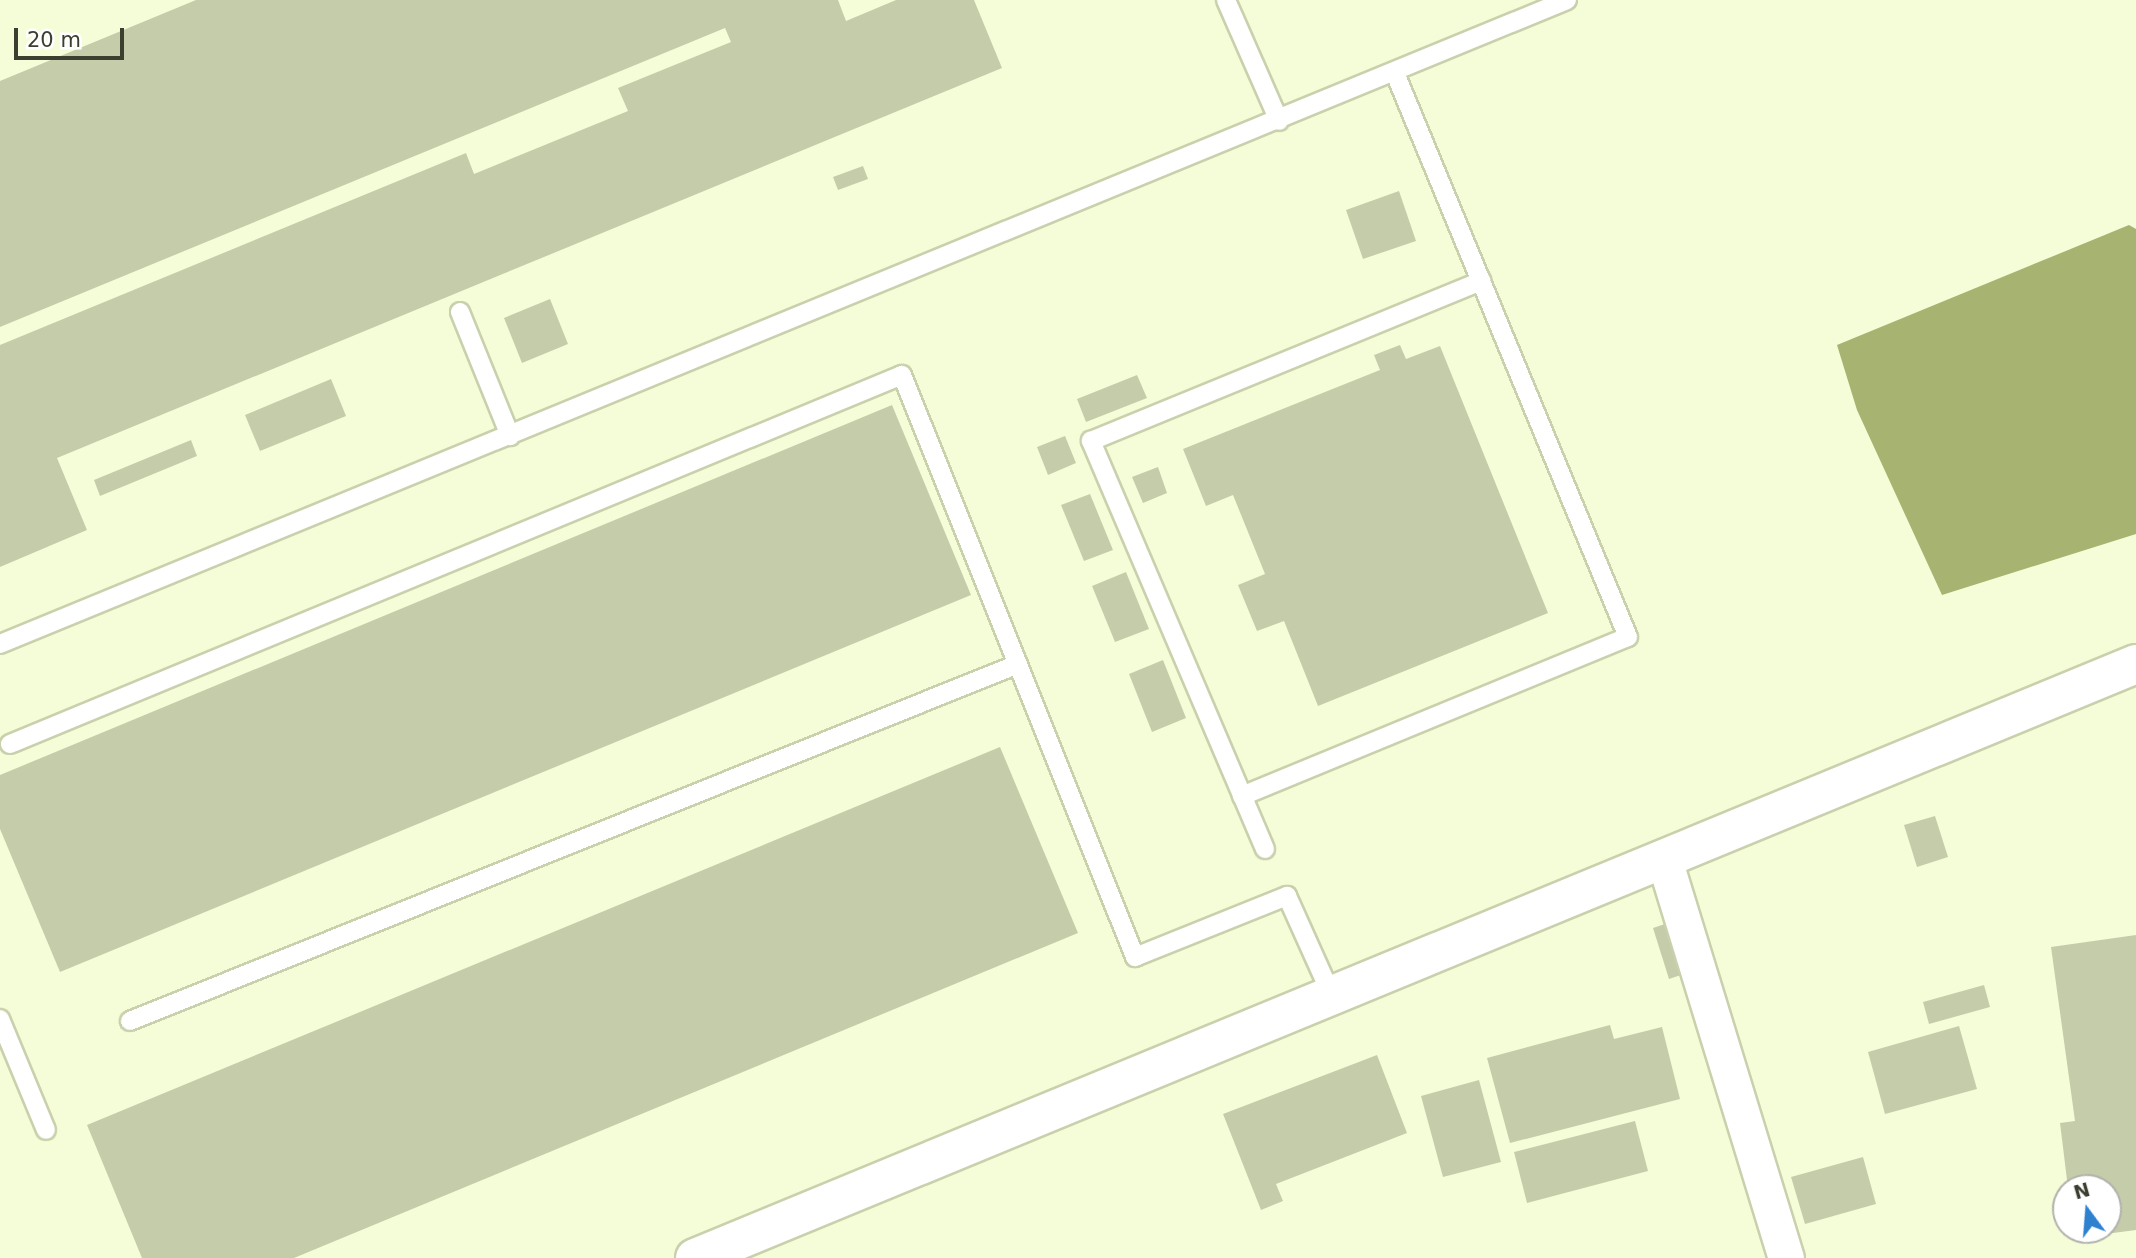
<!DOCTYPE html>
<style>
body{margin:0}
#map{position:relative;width:2136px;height:1258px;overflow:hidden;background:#f5fdd8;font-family:"DejaVu Sans",sans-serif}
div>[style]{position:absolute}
.water>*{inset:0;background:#a7b370}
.building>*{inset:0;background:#c5cca9}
.roads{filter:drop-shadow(2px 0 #c9d0ac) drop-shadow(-2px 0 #c9d0ac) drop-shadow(0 2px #c9d0ac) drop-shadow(0 -2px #c9d0ac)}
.service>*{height:18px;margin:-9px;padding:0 9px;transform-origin:9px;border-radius:9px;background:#fff}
.minor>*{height:35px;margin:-17.5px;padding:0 17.5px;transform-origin:17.5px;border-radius:17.5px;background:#fff}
.tertiary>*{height:38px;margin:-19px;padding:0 19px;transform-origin:19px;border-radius:19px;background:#fff}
span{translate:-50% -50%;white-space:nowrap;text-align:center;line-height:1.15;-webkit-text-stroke:5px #fff;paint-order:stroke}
.north{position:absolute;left:2052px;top:1174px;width:70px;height:70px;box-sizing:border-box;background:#fff;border:2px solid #b1b2ac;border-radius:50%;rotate:344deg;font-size:19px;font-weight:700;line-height:28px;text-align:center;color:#3c3f30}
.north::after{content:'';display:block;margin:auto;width:24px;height:32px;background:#2d81cf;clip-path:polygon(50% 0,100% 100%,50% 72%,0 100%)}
.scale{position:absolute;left:14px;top:28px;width:110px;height:32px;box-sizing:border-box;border:4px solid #3c3f30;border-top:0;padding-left:9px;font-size:21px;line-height:24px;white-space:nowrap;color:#3c3f30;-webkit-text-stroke:5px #fff;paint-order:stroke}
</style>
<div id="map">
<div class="water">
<i style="clip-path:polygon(2129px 225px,2136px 229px,2136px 534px,1942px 595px,1857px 410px,1837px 345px)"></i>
</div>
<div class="building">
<i style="clip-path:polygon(196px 0,838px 0,846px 21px,896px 0,974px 0,1002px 68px,57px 458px,87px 530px,0 567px,0 345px,466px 153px,474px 174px,628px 111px,618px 88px,731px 42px,725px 28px,0 327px,0 81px)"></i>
<i style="clip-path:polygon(863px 166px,868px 179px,838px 190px,833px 177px)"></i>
<i style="clip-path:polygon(1399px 191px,1416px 241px,1363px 259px,1346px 210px)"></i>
<i style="clip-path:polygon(550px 299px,568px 344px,522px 363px,504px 318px)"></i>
<i style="clip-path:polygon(1400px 345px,1406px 359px,1440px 346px,1548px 613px,1318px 706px,1284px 621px,1257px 631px,1238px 585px,1265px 574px,1233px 495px,1206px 506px,1183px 449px,1380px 370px,1374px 355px)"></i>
<i style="clip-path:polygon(1137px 375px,1147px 398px,1086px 422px,1077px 399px)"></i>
<i style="clip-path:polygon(331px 379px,346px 416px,260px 451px,245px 415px)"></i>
<i style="clip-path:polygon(892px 405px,971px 595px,60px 972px,0 829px,0 775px)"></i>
<i style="clip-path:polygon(1065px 436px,1076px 463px,1048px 475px,1037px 447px)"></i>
<i style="clip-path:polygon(191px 440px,197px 456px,100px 496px,94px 480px)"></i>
<i style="clip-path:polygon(1158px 467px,1167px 493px,1143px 503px,1132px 477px)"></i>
<i style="clip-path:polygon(1090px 494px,1113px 550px,1084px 561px,1061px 505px)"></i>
<i style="clip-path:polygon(1126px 572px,1149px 629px,1115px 642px,1092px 586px)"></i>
<i style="clip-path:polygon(1163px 660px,1186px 718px,1152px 732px,1129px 674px)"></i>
<i style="clip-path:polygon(1000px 747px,1078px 933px,294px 1258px,142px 1258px,87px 1125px)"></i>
<i style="clip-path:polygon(1935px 816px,1948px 857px,1917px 867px,1904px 825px)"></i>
<i style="clip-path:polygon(1665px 924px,1681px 975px,1669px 979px,1653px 928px)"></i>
<i style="clip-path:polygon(2136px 935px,2136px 1230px,2075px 1238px,2074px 1230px,2108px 1230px,2108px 1188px,2068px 1188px,2060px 1123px,2075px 1121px,2051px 947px)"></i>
<i style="clip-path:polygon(1984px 985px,1990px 1007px,1929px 1024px,1923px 1002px)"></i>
<i style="clip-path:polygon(1610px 1025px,1614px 1039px,1662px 1027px,1680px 1099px,1510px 1143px,1487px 1058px)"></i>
<i style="clip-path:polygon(1959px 1026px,1977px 1089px,1885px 1114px,1868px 1052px)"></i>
<i style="clip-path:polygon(1377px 1055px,1407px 1133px,1276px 1184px,1283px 1201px,1261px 1210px,1223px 1114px)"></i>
<i style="clip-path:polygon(1479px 1080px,1501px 1162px,1443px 1177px,1421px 1096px)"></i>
<i style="clip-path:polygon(1635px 1121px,1648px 1171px,1527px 1203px,1514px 1152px)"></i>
<i style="clip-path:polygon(1863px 1157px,1876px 1204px,1805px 1224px,1791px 1177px)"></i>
</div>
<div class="roads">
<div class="service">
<i style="left:1226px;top:0;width:132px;rotate:66.3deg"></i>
<i style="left:460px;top:312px;width:134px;rotate:68deg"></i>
<i style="left:0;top:644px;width:1694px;rotate:-22.34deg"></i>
<i style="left:10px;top:744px;width:965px;rotate:-22.47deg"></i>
<i style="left:902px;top:375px;width:627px;rotate:68.18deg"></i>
<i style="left:1135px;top:957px;width:164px;rotate:-21.9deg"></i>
<i style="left:1287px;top:896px;width:110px;rotate:65.8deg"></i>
<i style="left:1242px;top:796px;width:417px;rotate:-22.4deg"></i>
<i style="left:1628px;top:637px;width:610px;rotate:-112.45deg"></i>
<i style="left:1265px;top:849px;width:444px;rotate:-113.1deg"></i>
<i style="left:1091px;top:441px;width:422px;rotate:-22.3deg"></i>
<i style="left:0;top:1019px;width:120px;rotate:67.5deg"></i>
<i style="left:130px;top:1021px;width:957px;rotate:-21.9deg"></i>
</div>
<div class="minor">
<i style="left:1664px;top:859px;width:417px;rotate:73deg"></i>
</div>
<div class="tertiary">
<i style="left:695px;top:1258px;width:1559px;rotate:-22.4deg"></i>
</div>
</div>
<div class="north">N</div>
<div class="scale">20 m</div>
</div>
